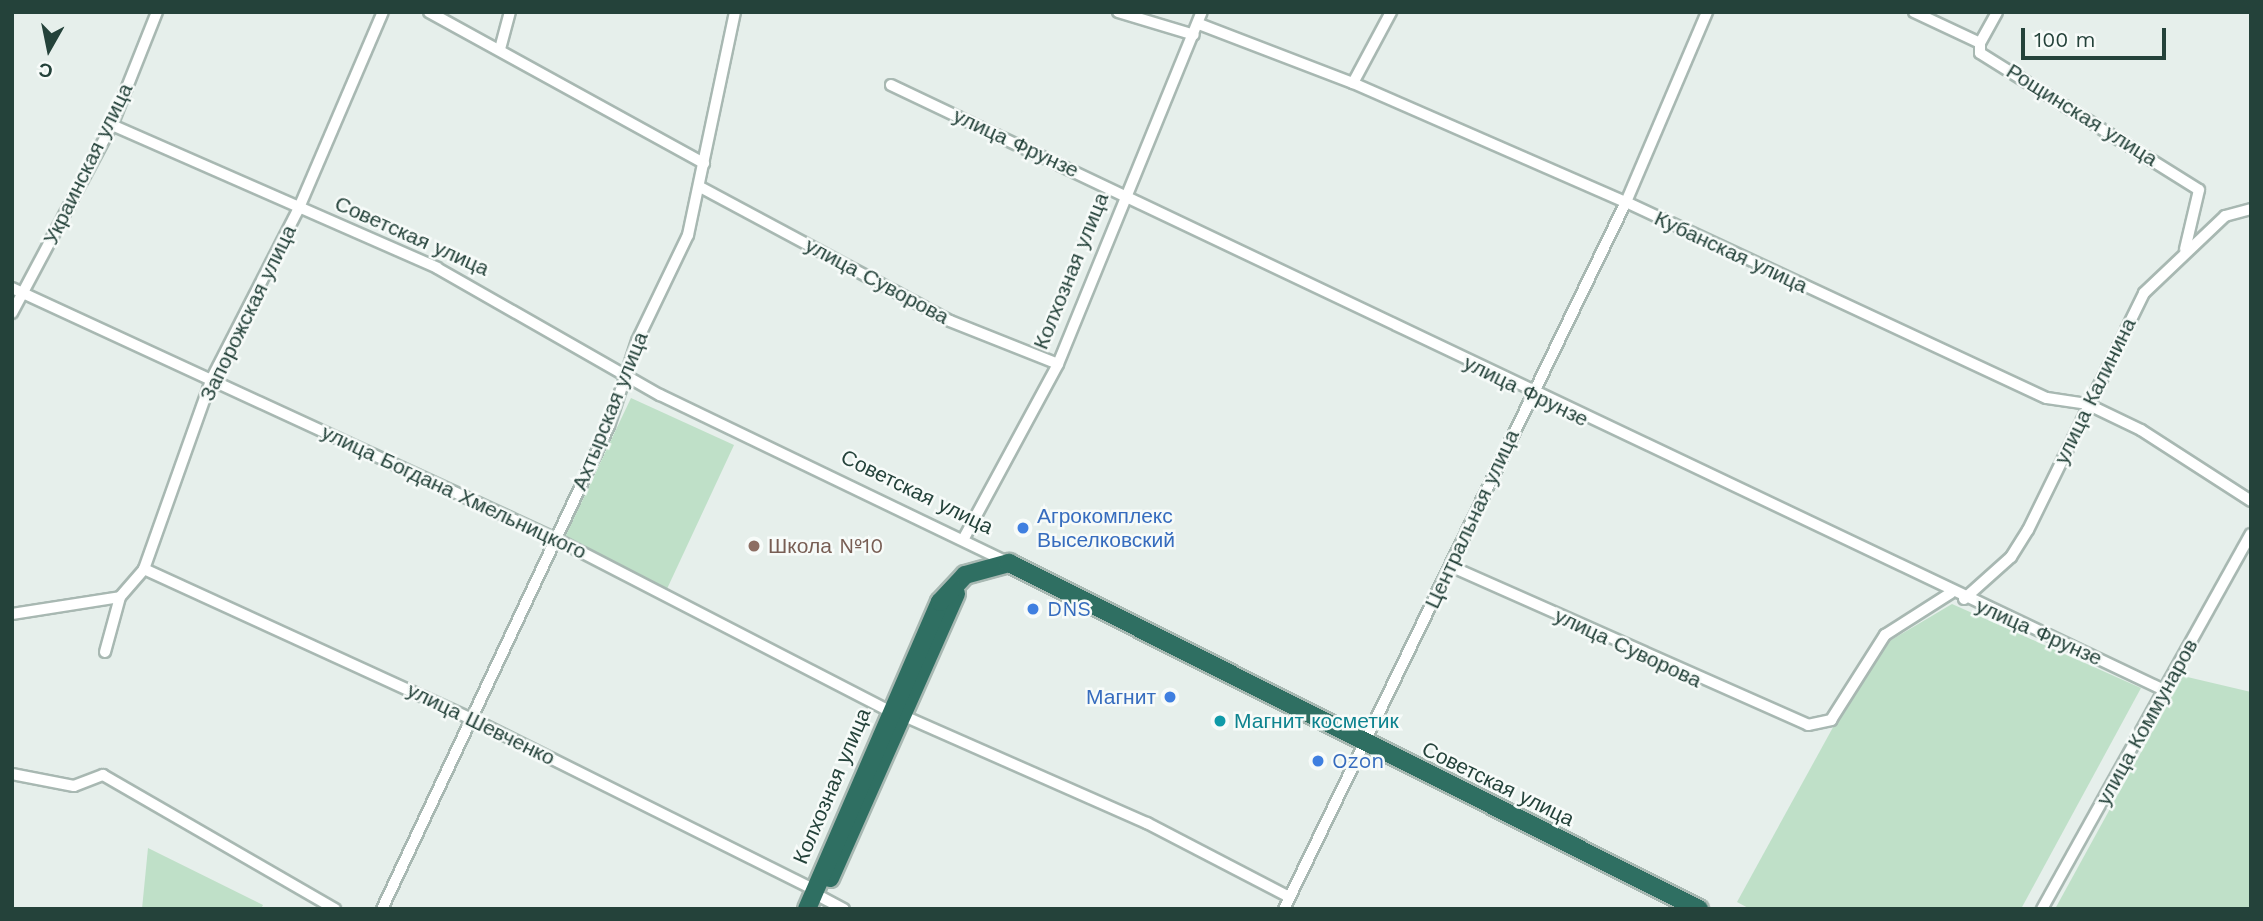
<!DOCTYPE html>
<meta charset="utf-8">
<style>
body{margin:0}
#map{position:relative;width:2263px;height:921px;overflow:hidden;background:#e6efeb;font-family:"Work Sans",sans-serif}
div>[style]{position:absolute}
.green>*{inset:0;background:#bfe0c8}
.roads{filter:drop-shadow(2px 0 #a8b8b2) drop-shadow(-2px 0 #a8b8b2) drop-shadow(0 2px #a8b8b2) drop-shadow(0 -2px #a8b8b2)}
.street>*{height:10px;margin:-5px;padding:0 5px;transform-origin:5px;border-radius:5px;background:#fff}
.highway>*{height:18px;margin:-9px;padding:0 9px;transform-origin:9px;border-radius:9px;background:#2f6f62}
.dots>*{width:19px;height:19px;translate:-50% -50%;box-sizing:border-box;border:4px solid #f7fbf9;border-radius:50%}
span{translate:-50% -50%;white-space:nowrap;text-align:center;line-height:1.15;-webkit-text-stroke:5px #f7fbf9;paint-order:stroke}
.street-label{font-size:21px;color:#24423a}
.shop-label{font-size:21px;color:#366cbe}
.left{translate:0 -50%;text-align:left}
.right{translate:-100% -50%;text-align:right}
.education-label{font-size:21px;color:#785e54}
.culture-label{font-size:21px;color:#0d838f}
.frame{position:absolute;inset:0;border:14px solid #24423a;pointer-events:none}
.north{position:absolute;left:14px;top:14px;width:70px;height:70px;-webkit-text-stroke:5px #f7fbf9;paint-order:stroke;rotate:189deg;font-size:19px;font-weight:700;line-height:28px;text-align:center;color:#24423a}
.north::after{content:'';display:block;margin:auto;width:24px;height:32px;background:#24423a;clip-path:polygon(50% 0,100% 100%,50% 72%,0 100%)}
.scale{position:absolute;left:2021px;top:28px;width:145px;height:32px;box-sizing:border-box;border:4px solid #24423a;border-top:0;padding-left:9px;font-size:21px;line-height:24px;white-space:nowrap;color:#24423a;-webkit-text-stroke:5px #f7fbf9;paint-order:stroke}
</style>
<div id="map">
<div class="green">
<i style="clip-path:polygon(631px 398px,734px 445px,666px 591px,564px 539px)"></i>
<i style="clip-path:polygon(1952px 604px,2141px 688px,2021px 909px,1750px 909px,1737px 902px,1876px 649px)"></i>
<i style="clip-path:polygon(2183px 676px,2251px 692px,2251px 909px,2055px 909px)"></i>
<i style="clip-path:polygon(148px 848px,263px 905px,261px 909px,142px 909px)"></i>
</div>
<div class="roads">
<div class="street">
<i style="left:429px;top:12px;width:314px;rotate:28.8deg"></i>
<i style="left:1118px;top:12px;width:79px;rotate:16.8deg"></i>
<i style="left:1914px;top:12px;width:73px;rotate:25.2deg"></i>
<i style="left:1980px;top:43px;width:10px;rotate:90deg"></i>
<i style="left:1980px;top:53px;width:258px;rotate:32deg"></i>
<i style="left:2199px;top:190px;width:61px;rotate:103.3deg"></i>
<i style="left:1199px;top:24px;width:165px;rotate:21deg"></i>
<i style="left:1353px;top:83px;width:298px;rotate:23.6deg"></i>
<i style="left:1626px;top:202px;width:464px;rotate:25deg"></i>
<i style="left:2047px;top:398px;width:40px;rotate:8.5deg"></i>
<i style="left:2087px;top:404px;width:60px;rotate:25.7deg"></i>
<i style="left:2141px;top:430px;width:131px;rotate:32.8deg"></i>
<i style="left:1980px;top:43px;width:35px;rotate:-61deg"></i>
<i style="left:500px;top:49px;width:38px;rotate:-75deg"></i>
<i style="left:1353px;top:83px;width:81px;rotate:-61.8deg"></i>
<i style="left:891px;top:85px;width:1409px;rotate:25.42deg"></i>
<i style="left:112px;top:125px;width:355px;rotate:23.7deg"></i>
<i style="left:437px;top:268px;width:257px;rotate:29.7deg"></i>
<i style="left:660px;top:395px;width:387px;rotate:25.7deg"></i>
<i style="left:702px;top:188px;width:281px;rotate:28.2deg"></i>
<i style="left:950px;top:321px;width:116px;rotate:21.7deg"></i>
<i style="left:12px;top:288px;width:599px;rotate:24.77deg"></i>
<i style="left:556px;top:539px;width:375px;rotate:27.3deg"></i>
<i style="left:12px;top:313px;width:213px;rotate:-62deg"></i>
<i style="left:112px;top:125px;width:122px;rotate:-68.3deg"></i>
<i style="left:964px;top:538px;width:198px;rotate:-61.6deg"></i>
<i style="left:1058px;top:364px;width:380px;rotate:-67.8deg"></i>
<i style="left:1450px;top:566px;width:392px;rotate:23.9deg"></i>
<i style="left:1808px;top:725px;width:24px;rotate:-12deg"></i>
<i style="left:1831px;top:720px;width:101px;rotate:-57.6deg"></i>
<i style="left:1885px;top:635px;width:78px;rotate:-32.5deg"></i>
<i style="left:144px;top:569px;width:361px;rotate:24.6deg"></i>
<i style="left:472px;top:719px;width:381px;rotate:26.5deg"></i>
<i style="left:1964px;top:599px;width:63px;rotate:-41.8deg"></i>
<i style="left:2011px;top:557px;width:32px;rotate:-58deg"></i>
<i style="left:2028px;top:530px;width:264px;rotate:-63.9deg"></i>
<i style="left:2144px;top:293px;width:112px;rotate:-43.5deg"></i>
<i style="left:2225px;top:216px;width:27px;rotate:-15deg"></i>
<i style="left:12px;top:614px;width:109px;rotate:-8.9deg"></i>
<i style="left:105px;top:652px;width:57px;rotate:-74.7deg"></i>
<i style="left:120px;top:597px;width:37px;rotate:-49deg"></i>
<i style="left:144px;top:569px;width:203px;rotate:-70.4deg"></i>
<i style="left:212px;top:378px;width:189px;rotate:-62.9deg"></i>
<i style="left:298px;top:210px;width:215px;rotate:-66.8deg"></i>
<i style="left:904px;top:716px;width:266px;rotate:23.8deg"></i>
<i style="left:1147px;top:823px;width:160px;rotate:27.5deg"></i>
<i style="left:12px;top:774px;width:63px;rotate:11deg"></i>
<i style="left:74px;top:786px;width:31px;rotate:-21deg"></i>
<i style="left:103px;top:775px;width:268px;rotate:30deg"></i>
<i style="left:821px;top:897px;width:26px;rotate:28deg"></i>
<i style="left:382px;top:909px;width:534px;rotate:-64.83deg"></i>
<i style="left:609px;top:426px;width:89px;rotate:-71.8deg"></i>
<i style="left:637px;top:341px;width:118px;rotate:-64.3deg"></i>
<i style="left:688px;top:235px;width:228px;rotate:-78.1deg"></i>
<i style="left:1284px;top:909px;width:785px;rotate:-64.19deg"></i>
<i style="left:1626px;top:202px;width:207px;rotate:-66.9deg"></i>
<i style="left:2042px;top:909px;width:429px;rotate:-60.9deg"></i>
</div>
<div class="highway">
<i style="left:830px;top:878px;width:311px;rotate:-66.1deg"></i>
<i style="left:807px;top:909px;width:335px;rotate:-66.6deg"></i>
<i style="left:940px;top:602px;width:37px;rotate:-47deg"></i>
<i style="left:965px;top:575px;width:46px;rotate:-15.3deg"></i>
<i style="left:1009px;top:563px;width:772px;rotate:26.63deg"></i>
</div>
</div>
<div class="dots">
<i style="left:1023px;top:528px;background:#3f7fe0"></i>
<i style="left:754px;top:546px;background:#8d6e63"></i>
<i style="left:1033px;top:609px;background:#3f7fe0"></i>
<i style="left:1170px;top:697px;background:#3f7fe0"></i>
<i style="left:1220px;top:721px;background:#0f9aa8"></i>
<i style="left:1318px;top:761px;background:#3f7fe0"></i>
</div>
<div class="street-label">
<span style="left:2082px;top:115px;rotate:32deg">Рощинская улица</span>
<span style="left:1016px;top:143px;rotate:25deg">улица Фрунзе</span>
<span style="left:88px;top:164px;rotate:-64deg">Украинская улица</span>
<span style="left:412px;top:236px;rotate:24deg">Советская улица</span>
<span style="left:1731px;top:252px;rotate:25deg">Кубанская улица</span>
<span style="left:1071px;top:271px;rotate:-68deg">Колхозная улица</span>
<span style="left:877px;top:281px;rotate:28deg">улица Суворова</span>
<span style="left:248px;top:313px;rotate:-64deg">Запорожская улица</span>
<span style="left:1526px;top:391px;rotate:26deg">улица Фрунзе</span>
<span style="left:2095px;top:391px;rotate:-64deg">улица Калинина</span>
<span style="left:610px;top:411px;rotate:-68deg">Ахтырская улица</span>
<span style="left:454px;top:492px;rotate:25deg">улица Богдана Хмельницкого</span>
<span style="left:917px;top:492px;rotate:26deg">Советская улица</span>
<span style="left:1472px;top:519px;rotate:-65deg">Центральная улица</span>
<span style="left:2039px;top:632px;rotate:24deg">улица Фрунзе</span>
<span style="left:1628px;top:648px;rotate:25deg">улица Суворова</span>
<span style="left:2147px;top:722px;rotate:-61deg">улица Коммунаров</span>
<span style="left:481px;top:724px;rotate:26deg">улица Шевченко</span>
<span style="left:1498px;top:784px;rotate:26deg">Советская улица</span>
<span style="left:832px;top:786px;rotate:-67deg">Колхозная улица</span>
</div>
<div class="shop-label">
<span class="left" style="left:1037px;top:528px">Агрокомплекс<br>Выселковский</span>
<span class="left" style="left:1047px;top:609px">DNS</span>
<span class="right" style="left:1156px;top:697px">Магнит</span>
<span class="left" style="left:1332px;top:761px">Ozon</span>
</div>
<div class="education-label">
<span class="left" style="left:768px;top:546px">Школа №10</span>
</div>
<div class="culture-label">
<span class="left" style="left:1234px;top:721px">Магнит косметик</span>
</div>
<div class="frame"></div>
<div class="north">С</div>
<div class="scale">100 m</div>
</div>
